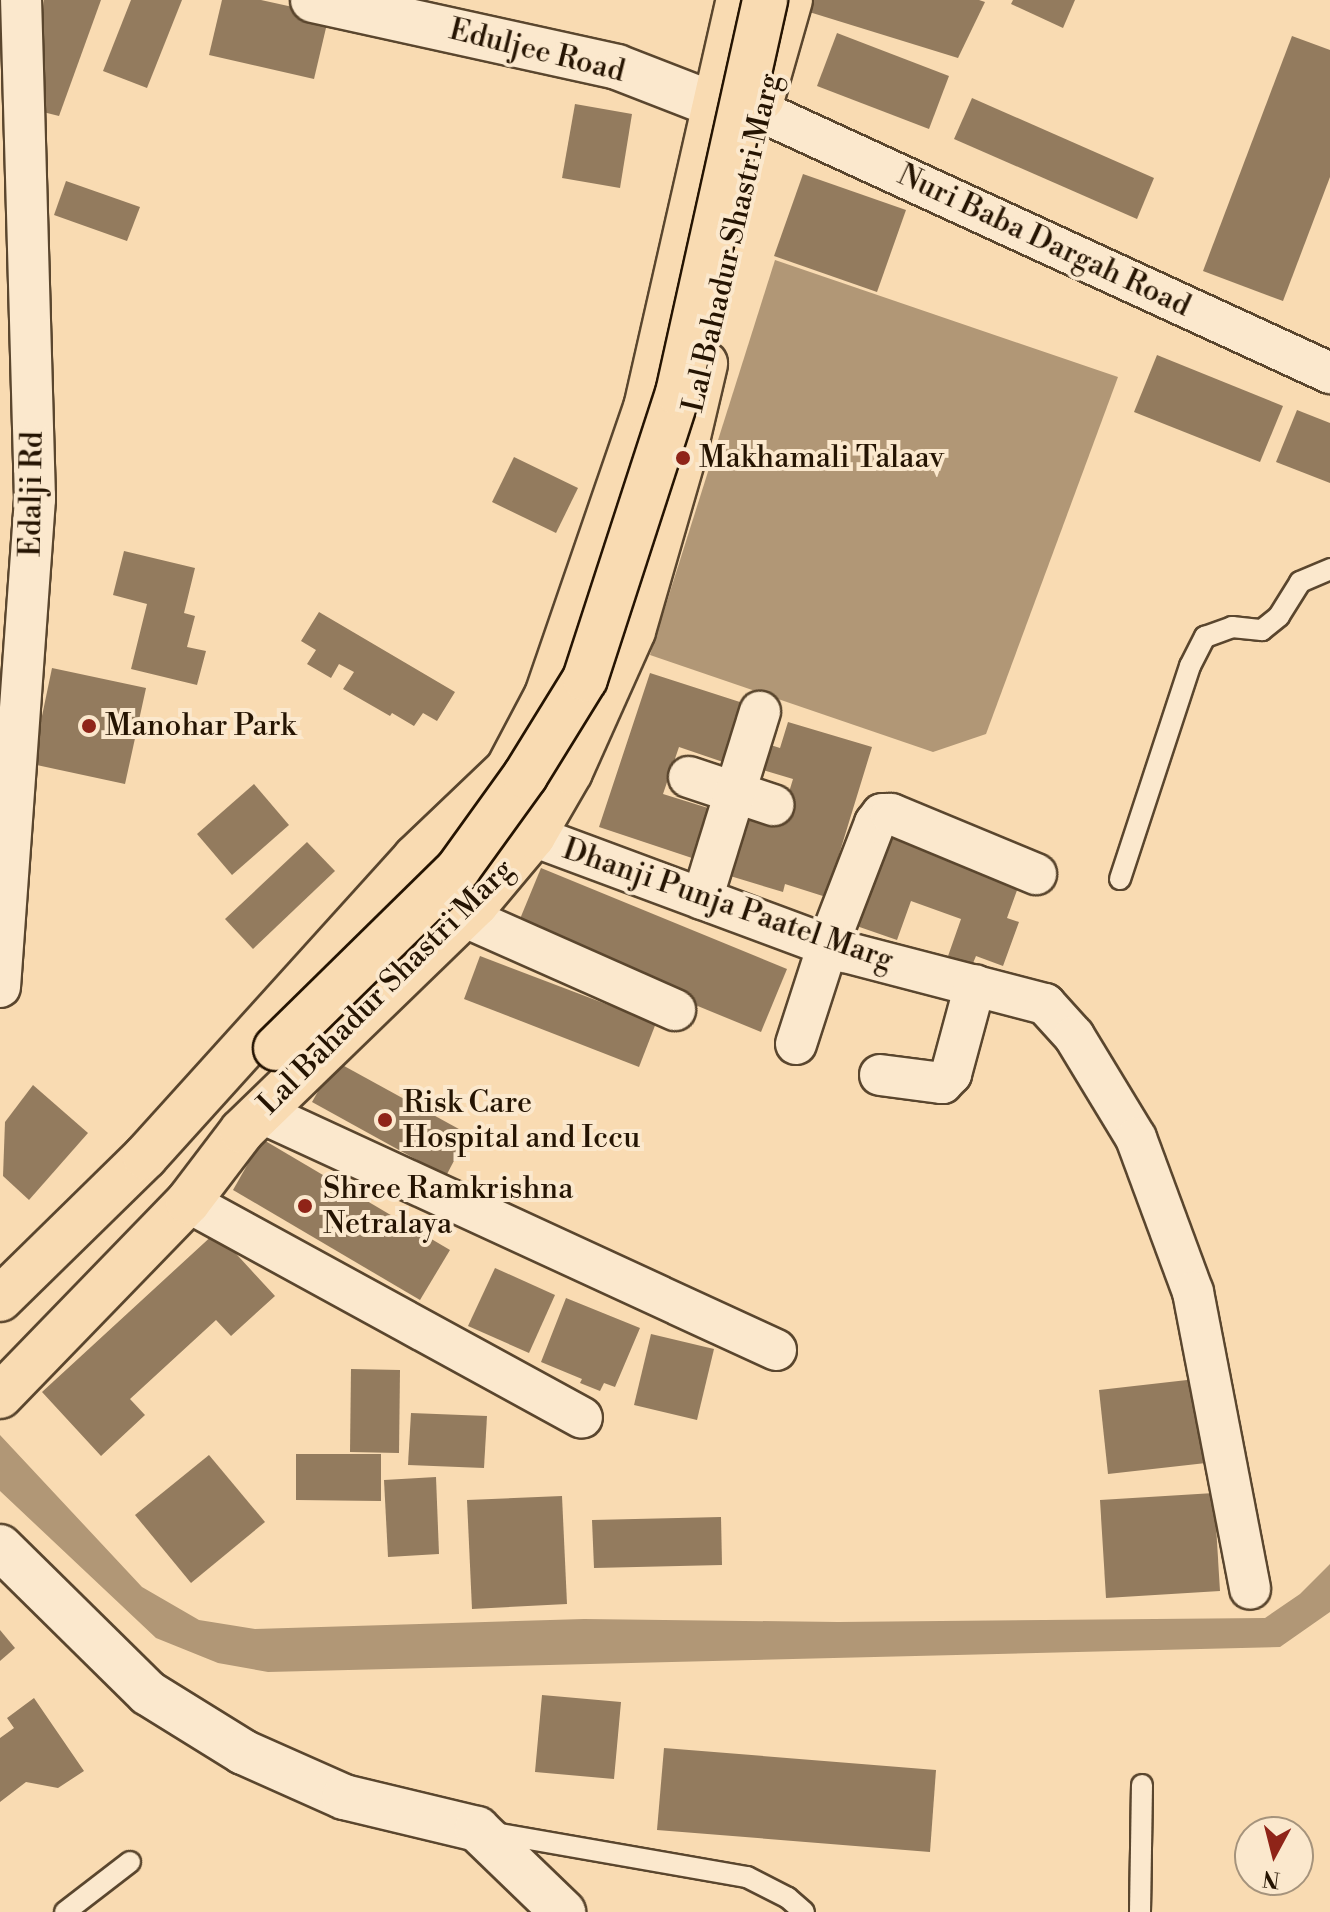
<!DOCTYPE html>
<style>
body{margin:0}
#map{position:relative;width:1330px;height:1912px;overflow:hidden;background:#f9dbb2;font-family:"Libre Bodoni",serif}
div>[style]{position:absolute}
.water>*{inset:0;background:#b19776}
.building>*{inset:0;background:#937b5e}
.roads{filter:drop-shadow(2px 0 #5a462e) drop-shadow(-2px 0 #5a462e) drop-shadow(0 2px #5a462e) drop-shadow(0 -2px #5a462e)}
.lane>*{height:20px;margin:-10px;padding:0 10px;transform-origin:10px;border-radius:10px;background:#fbe8cd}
.street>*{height:40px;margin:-20px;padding:0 20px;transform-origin:20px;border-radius:20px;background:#fbe8cd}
.secondary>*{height:44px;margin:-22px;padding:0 22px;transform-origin:22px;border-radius:22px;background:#fbe8cd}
.primary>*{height:44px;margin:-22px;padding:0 22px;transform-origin:22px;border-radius:22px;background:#f9dbb2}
.bridges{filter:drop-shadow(2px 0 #251402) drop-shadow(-2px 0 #251402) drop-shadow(0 2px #251402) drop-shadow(0 -2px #251402)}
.primary-bridge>*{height:44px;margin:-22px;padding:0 22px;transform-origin:22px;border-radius:22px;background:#f9dbb2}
.dots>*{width:22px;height:22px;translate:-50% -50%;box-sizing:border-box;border:4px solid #fbe8cd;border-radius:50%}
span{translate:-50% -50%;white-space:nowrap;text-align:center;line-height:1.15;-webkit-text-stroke:8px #fbe8cd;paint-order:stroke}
.street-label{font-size:30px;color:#251402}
.poi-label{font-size:30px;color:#251402}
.left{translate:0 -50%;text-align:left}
.north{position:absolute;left:1234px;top:1816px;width:80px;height:80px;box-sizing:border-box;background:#fbe8cd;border:2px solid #a5937c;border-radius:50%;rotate:187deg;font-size:22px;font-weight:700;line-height:32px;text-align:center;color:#251402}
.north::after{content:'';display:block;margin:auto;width:28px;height:36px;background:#8f2418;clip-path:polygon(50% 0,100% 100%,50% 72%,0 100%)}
</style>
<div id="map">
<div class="water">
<i style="clip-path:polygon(775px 260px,1118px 377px,986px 734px,933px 752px,650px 655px)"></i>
<i style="clip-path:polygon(0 1435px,142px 1587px,199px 1620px,255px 1629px,584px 1619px,838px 1622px,1265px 1618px,1300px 1594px,1330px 1564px,1330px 1612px,1280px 1647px,268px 1672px,218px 1663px,156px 1638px,0 1491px)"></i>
</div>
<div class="building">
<i style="clip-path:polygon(44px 0,101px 0,59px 116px,35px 110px)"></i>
<i style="clip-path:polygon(131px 0,182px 0,147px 88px,103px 71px)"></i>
<i style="clip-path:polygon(222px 0,261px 0,329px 15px,314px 79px,209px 55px)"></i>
<i style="clip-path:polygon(810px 0,979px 0,985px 2px,958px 58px,806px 11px)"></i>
<i style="clip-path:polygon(1013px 0,1075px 0,1063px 28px,1011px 4px)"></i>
<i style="clip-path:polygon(837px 33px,949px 76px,929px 129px,817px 86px)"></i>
<i style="clip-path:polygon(1292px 36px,1330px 50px,1330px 177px,1283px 301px,1203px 271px)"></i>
<i style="clip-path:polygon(972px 98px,1154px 178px,1137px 219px,954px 139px)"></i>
<i style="clip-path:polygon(575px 104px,632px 114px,620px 188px,562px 178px)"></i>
<i style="clip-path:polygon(803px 174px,906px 210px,877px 292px,774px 256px)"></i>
<i style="clip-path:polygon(66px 181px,140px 207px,127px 241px,54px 215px)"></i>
<i style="clip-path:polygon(1157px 355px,1283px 406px,1260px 462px,1134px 412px)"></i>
<i style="clip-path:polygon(1297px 410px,1330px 423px,1330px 483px,1276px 462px)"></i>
<i style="clip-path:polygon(514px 457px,578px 488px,556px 533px,492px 502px)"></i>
<i style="clip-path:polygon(124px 551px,195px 568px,184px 613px,195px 616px,187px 647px,206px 651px,197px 685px,131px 669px,147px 604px,113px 595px)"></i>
<i style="clip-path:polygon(319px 612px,455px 692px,437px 721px,423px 713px,414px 726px,392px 713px,390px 716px,343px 689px,354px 672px,339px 664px,331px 678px,307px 664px,316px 650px,301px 641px)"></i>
<i style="clip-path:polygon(52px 668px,146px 688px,125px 784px,32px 764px)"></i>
<i style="clip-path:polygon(650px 673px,743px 703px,723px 762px,679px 747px,663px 794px,708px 808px,692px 858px,599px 827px)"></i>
<i style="clip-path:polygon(788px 722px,872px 747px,826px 897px,785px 884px,783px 892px,717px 872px,739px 802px,782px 815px,793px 779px,750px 766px,758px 741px,780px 748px)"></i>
<i style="clip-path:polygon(254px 784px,289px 825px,232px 875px,197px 834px)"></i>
<i style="clip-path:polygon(881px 832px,1020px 882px,1007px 918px,1019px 922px,1003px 966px,976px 956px,971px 968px,947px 959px,961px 919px,911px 901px,897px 940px,848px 923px)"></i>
<i style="clip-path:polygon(307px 842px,335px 871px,253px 949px,225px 919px)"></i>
<i style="clip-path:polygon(541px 868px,787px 969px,761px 1032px,515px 931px)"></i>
<i style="clip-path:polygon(480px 956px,656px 1023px,639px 1067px,464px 999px)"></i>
<i style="clip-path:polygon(335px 1061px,468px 1134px,446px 1176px,312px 1102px)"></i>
<i style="clip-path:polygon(33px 1085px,88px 1133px,29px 1200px,3px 1176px,5px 1122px)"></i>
<i style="clip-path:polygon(262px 1139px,450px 1250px,420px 1300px,233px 1190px)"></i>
<i style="clip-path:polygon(216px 1232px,275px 1296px,231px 1336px,216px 1320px,130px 1399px,145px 1415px,101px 1456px,42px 1392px)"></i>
<i style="clip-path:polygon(495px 1268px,555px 1295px,529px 1353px,468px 1326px)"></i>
<i style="clip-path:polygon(566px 1298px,640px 1328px,615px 1387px,604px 1383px,600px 1391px,580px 1383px,582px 1379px,541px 1362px)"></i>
<i style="clip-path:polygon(651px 1334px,714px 1349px,697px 1420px,634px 1405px)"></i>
<i style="clip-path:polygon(351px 1369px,400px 1370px,399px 1453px,350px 1452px)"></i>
<i style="clip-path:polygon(1196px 1379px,1206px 1463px,1108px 1474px,1099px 1390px)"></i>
<i style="clip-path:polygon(411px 1413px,487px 1416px,484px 1468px,408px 1465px)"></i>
<i style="clip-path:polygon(296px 1454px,381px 1454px,381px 1501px,296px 1500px)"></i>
<i style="clip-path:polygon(209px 1455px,265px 1522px,191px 1583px,135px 1515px)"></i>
<i style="clip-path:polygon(436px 1477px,439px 1554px,388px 1557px,384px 1480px)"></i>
<i style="clip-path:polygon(1214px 1493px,1220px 1591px,1106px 1598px,1100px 1500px)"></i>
<i style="clip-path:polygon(562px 1496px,567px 1604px,472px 1609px,467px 1500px)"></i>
<i style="clip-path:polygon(721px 1517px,722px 1565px,594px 1568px,592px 1520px)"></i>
<i style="clip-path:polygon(0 1630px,15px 1648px,0 1661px)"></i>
<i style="clip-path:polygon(542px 1695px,621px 1702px,614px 1779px,535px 1772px)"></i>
<i style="clip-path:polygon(34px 1698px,84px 1771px,58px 1788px,26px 1782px,0 1802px,0 1738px,14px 1728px,7px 1718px)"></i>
<i style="clip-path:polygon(664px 1748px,936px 1770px,930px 1852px,657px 1830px)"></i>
</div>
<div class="roads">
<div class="lane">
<i style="left:1120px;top:879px;width:224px;rotate:-71.8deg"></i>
<i style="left:1190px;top:666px;width:33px;rotate:-63deg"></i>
<i style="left:1205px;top:637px;width:29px;rotate:-20deg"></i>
<i style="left:1232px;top:627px;width:30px;rotate:6deg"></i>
<i style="left:1262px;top:630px;width:22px;rotate:-39deg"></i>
<i style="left:1279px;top:616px;width:40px;rotate:-58deg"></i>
<i style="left:1300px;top:582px;width:33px;rotate:-23deg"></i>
<i style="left:489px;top:1832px;width:262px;rotate:9.9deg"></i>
<i style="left:747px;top:1877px;width:46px;rotate:27.1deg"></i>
<i style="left:788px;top:1898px;width:21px;rotate:41deg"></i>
<i style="left:65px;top:1912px;width:82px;rotate:-37.6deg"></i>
<i style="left:1140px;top:1912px;width:127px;rotate:-89.1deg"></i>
</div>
<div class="street">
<i style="left:758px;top:110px;width:630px;rotate:24.69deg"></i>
<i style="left:689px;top:777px;width:89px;rotate:18.4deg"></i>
<i style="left:533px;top:836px;width:333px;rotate:20.4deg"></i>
<i style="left:845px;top:952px;width:207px;rotate:14.6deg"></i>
<i style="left:1045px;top:1004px;width:43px;rotate:47.8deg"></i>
<i style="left:1074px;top:1036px;width:119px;rotate:58.7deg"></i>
<i style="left:1136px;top:1138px;width:164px;rotate:69.7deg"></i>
<i style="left:1193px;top:1292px;width:302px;rotate:79.1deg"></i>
<i style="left:702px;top:899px;width:196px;rotate:-72.8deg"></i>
<i style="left:463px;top:916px;width:232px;rotate:23.9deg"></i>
<i style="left:0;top:987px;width:489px;rotate:-85.9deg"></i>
<i style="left:35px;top:499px;width:499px;rotate:-91.6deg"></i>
<i style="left:796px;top:1044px;width:104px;rotate:-72.1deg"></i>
<i style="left:828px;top:945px;width:131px;rotate:-68.9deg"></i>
<i style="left:875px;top:823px;width:11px;rotate:-52deg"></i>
<i style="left:882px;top:814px;width:9px"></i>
<i style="left:891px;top:814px;width:157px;rotate:22.5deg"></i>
<i style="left:880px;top:1075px;width:63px;rotate:7.4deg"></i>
<i style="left:942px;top:1083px;width:13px;rotate:-45deg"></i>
<i style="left:951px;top:1074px;width:92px;rotate:-74.9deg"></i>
<i style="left:262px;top:1113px;width:566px;rotate:24.75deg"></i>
<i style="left:188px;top:1202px;width:449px;rotate:28.7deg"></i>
</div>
<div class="secondary">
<i style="left:313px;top:0;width:311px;rotate:12.4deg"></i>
<i style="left:617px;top:67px;width:107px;rotate:21.3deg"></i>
<i style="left:717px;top:106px;width:35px;rotate:5deg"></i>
<i style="left:0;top:1547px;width:208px;rotate:44.6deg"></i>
<i style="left:148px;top:1693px;width:112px;rotate:31.8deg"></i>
<i style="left:243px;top:1752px;width:111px;rotate:24deg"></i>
<i style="left:344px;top:1797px;width:137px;rotate:13.5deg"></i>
<i style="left:477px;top:1829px;width:120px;rotate:44deg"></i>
</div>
<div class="primary">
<i style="left:762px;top:98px;width:102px;rotate:-74.1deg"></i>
<i style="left:0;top:1299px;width:203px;rotate:-44.4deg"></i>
<i style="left:145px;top:1157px;width:403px;rotate:-47.9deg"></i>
<i style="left:415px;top:858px;width:129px;rotate:-43.7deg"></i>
<i style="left:508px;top:769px;width:84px;rotate:-62.2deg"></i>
<i style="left:547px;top:695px;width:304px;rotate:-71deg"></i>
<i style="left:646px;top:408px;width:418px;rotate:-77.2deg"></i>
<i style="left:0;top:1396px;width:270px;rotate:-45.9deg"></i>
<i style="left:188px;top:1202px;width:89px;rotate:-52.7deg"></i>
<i style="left:242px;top:1131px;width:326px;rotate:-44.1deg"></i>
<i style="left:476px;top:904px;width:89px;rotate:-50deg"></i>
<i style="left:533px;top:836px;width:74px;rotate:-60deg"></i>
<i style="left:570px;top:772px;width:154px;rotate:-65.9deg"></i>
<i style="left:633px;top:631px;width:180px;rotate:-73.9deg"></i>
<i style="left:683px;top:458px;width:97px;rotate:-76.8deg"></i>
</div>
</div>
<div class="bridges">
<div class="primary-bridge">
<i style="left:276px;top:1048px;width:255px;rotate:-44.5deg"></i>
<i style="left:458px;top:869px;width:115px;rotate:-54.2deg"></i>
<i style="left:525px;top:776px;width:114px;rotate:-58.3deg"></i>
<i style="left:585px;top:679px;width:301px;rotate:-72deg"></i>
<i style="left:678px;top:393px;width:403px;rotate:-77.5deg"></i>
</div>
</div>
<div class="dots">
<i style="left:683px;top:458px;background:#8f2418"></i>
<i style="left:89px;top:726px;background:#8f2418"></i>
<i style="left:385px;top:1120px;background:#8f2418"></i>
<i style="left:305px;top:1206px;background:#8f2418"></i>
</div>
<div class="street-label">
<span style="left:537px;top:51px;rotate:14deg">Eduljee Road</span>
<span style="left:1044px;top:241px;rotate:25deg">Nuri Baba Dargah Road</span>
<span style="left:732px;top:243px;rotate:-77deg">Lal Bahadur Shastri Marg</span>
<span style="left:32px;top:494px;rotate:-89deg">Edalji Rd</span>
<span style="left:728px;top:905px;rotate:19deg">Dhanji Punja Paatel Marg</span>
<span style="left:386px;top:987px;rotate:-45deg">Lal Bahadur Shastri Marg</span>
</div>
<div class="poi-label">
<span class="left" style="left:699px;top:458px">Makhamali Talaav</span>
<span class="left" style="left:105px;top:726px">Manohar Park</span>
<span class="left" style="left:403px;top:1120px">Risk Care<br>Hospital and Iccu</span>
<span class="left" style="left:323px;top:1206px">Shree Ramkrishna<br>Netralaya</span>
</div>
<div class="north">N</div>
</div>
